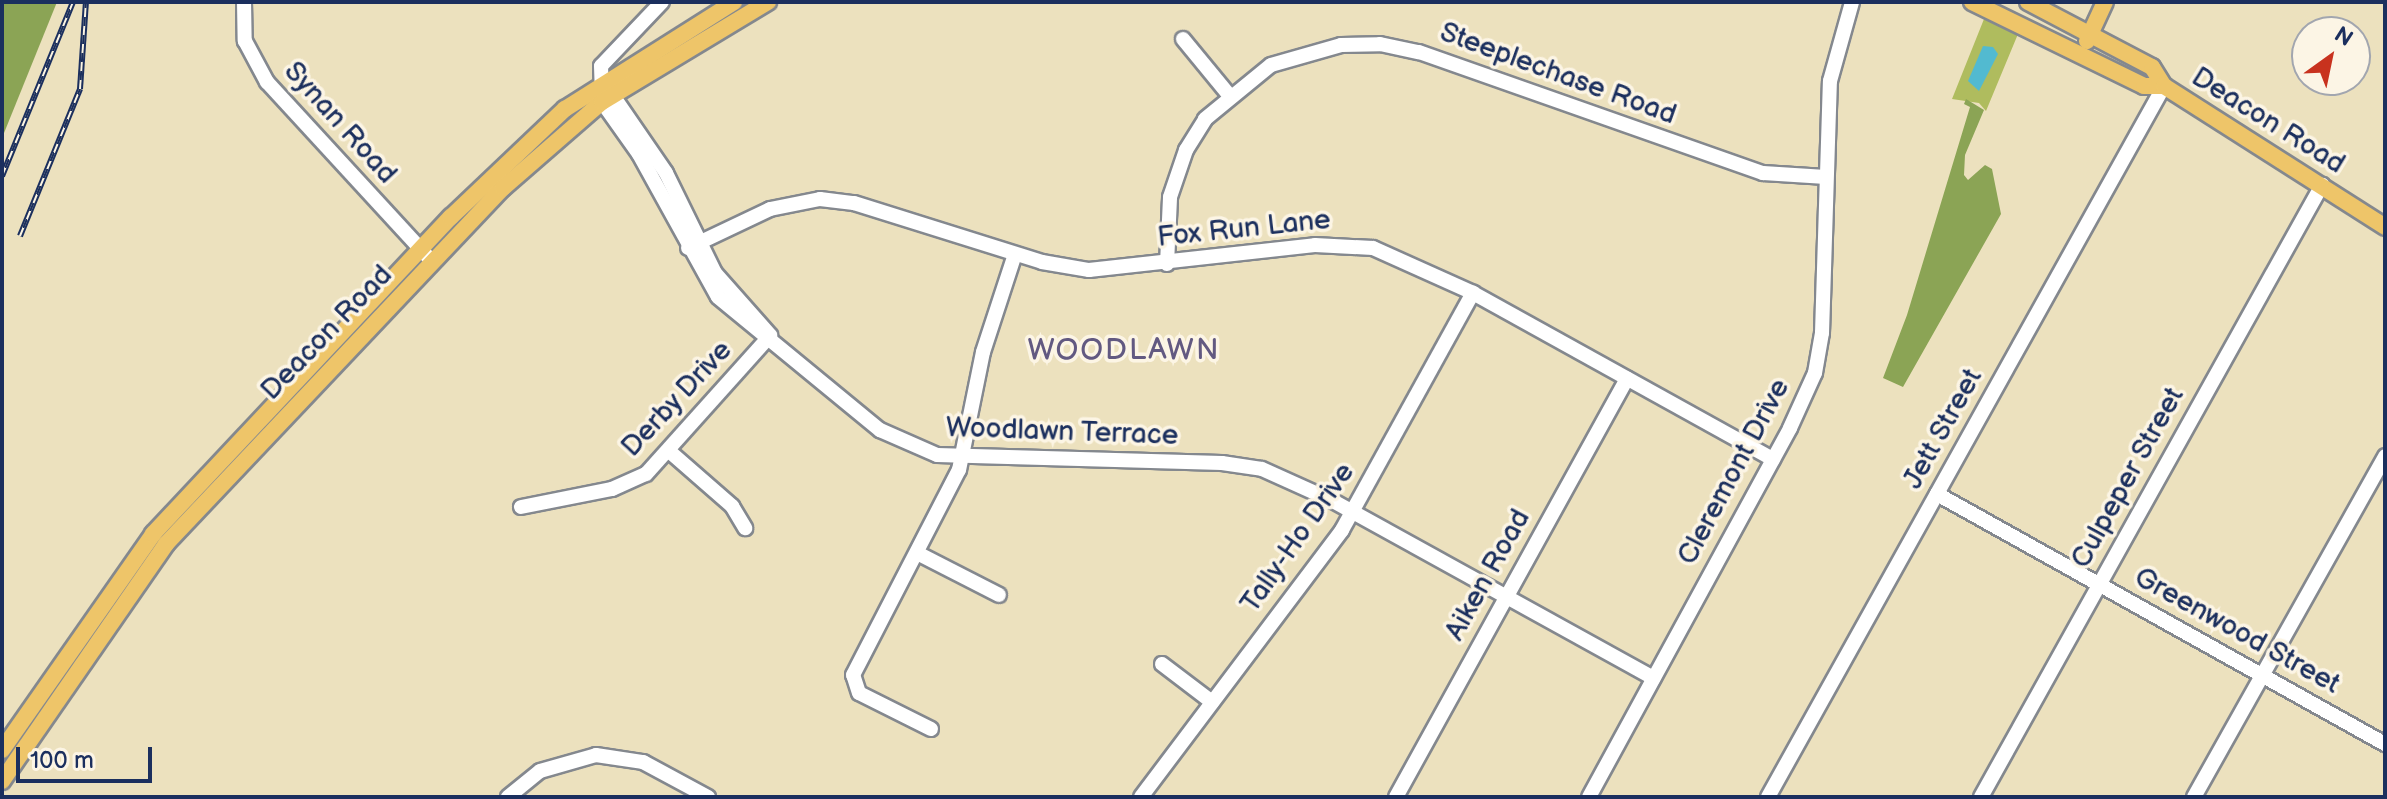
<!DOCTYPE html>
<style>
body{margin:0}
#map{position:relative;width:2387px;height:799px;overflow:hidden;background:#ece1be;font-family:"Balsamiq Sans",sans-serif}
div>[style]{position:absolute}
.green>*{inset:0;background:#afbc5e}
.forest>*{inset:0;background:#8ba455}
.water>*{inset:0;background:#52bad0}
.roads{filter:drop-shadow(2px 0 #84888e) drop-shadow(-2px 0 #84888e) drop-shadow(0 2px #84888e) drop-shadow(0 -2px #84888e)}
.minor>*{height:14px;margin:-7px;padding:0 7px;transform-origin:7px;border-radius:7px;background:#fff}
.major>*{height:16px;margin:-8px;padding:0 8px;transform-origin:8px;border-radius:8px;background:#eec569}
.rail>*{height:6px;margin-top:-3px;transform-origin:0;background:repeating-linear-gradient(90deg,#fcf5e5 0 9px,#1b2f5e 0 18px);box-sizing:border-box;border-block:2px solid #1b2f5e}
span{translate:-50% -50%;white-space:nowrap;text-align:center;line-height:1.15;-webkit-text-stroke:7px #fcf5e5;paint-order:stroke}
.street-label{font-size:28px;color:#1b2f5e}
.neighbourhood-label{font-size:30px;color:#625981;letter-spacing:2px}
.frame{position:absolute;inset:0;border:4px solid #1b2f5e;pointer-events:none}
.north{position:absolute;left:2291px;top:16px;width:80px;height:80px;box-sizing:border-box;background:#fcf5e5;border:2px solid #a2a6af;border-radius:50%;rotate:33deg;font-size:22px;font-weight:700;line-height:32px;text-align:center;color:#1b2f5e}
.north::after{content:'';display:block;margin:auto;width:28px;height:36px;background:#c8321e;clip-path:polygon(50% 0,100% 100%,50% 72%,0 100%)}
.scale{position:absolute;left:16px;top:747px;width:136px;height:36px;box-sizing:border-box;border:4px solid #1b2f5e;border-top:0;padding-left:10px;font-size:24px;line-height:28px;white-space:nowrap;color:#1b2f5e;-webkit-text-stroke:6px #fcf5e5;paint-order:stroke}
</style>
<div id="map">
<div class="green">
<i style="clip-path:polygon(1984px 19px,2018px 34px,1986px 111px,1979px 103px,1952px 99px)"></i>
</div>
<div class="forest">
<i style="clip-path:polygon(2px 2px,57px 2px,2px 138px)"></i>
<i style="clip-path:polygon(1966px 99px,1984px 110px,1965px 155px,1964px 175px,1968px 180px,1985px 165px,1992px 169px,2001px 214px,1903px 387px,1883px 378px,1907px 315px,1970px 107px,1964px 104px)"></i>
</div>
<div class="water">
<i style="clip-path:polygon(1983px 46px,1993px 47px,1998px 54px,1979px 91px,1968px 81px)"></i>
</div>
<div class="roads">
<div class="minor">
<i style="left:244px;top:2px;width:39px;rotate:89deg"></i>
<i style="left:245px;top:41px;width:47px;rotate:61.8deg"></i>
<i style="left:267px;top:82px;width:238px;rotate:47.4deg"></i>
<i style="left:662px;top:2px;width:88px;rotate:133.6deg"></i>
<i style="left:601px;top:66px;width:36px;rotate:88deg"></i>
<i style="left:602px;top:102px;width:64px;rotate:54.6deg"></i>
<i style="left:639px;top:154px;width:163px;rotate:61.1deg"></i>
<i style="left:718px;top:297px;width:210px;rotate:39.4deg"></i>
<i style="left:880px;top:430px;width:62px;rotate:23.7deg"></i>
<i style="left:937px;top:455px;width:285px;rotate:1.6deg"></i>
<i style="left:1222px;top:463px;width:40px;rotate:8.5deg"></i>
<i style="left:1262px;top:469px;width:78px;rotate:24.3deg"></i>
<i style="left:1333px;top:501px;width:366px;rotate:28.9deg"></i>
<i style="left:1183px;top:39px;width:72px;rotate:50.6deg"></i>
<i style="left:607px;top:87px;width:104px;rotate:55.5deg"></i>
<i style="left:666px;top:173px;width:111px;rotate:63.9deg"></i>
<i style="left:715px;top:273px;width:83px;rotate:48.4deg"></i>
<i style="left:688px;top:248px;width:91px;rotate:-25.4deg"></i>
<i style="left:770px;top:209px;width:51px;rotate:-11.3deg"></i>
<i style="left:820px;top:199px;width:34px;rotate:7deg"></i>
<i style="left:854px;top:203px;width:197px;rotate:17.4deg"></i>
<i style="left:1042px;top:262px;width:48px;rotate:9.7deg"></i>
<i style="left:1089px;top:270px;width:227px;rotate:-6.3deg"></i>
<i style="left:1315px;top:245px;width:58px;rotate:3deg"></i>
<i style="left:1373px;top:248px;width:110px;rotate:24.2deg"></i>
<i style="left:1473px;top:293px;width:343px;rotate:29deg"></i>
<i style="left:1167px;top:264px;width:67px;rotate:-87.4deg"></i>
<i style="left:1170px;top:197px;width:50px;rotate:-71.2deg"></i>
<i style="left:1186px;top:150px;width:36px;rotate:-58deg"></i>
<i style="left:1205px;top:119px;width:85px;rotate:-39.3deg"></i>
<i style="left:1271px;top:65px;width:73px;rotate:-15.9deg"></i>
<i style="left:1341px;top:45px;width:39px;rotate:-1deg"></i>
<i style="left:1380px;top:44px;width:40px;rotate:12deg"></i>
<i style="left:1419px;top:52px;width:365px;rotate:19.4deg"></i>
<i style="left:1763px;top:173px;width:63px;rotate:3.6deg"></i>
<i style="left:669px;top:451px;width:84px;rotate:41.1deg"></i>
<i style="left:732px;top:506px;width:26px;rotate:59deg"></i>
<i style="left:1937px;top:494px;width:513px;rotate:29.16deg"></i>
<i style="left:521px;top:507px;width:93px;rotate:-11.2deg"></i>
<i style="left:612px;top:489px;width:37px;rotate:-24deg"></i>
<i style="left:646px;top:474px;width:186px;rotate:-48.1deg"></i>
<i style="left:917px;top:553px;width:92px;rotate:27.1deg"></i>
<i style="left:1162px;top:664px;width:63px;rotate:37.2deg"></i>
<i style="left:931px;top:729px;width:80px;rotate:-153.4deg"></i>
<i style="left:859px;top:693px;width:19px;rotate:-108deg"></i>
<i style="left:853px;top:675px;width:231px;rotate:-62.7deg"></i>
<i style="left:959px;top:470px;width:120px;rotate:-78.5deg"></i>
<i style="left:983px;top:352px;width:103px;rotate:-71.9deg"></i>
<i style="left:508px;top:797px;width:41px;rotate:-39.1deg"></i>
<i style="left:540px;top:771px;width:58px;rotate:-15.9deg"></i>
<i style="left:596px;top:755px;width:48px;rotate:8.5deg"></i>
<i style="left:643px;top:762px;width:74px;rotate:28.3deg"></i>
<i style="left:1141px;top:797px;width:334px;rotate:-53deg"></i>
<i style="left:1342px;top:530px;width:271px;rotate:-61.1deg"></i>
<i style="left:1396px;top:797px;width:478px;rotate:-61.1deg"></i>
<i style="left:1589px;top:797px;width:420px;rotate:-61.4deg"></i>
<i style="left:1790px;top:428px;width:60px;rotate:-65.6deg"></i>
<i style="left:1815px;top:373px;width:41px;rotate:-80.1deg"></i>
<i style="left:1822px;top:333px;width:252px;rotate:-88.2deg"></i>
<i style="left:1830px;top:81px;width:82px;rotate:-74.4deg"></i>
<i style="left:1768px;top:797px;width:814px;rotate:-60.88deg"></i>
<i style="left:1981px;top:797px;width:701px;rotate:-60.87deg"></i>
<i style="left:2194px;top:797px;width:391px;rotate:-60.7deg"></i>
</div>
<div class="major">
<i style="left:1972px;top:2px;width:191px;rotate:26deg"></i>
<i style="left:2144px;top:86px;width:20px"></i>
<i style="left:2028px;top:2px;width:140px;rotate:27.7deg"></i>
<i style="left:2152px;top:67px;width:22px;rotate:58deg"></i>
<i style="left:2164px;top:86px;width:262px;rotate:32.5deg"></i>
<i style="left:2087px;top:41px;width:43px;rotate:-65.2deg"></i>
<i style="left:2px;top:750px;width:264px;rotate:-55deg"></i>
<i style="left:153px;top:534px;width:435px;rotate:-46.8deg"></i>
<i style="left:451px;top:217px;width:157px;rotate:-43.5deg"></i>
<i style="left:565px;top:109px;width:200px;rotate:-32.3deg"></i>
<i style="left:2px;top:781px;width:288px;rotate:-55.3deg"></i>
<i style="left:166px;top:544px;width:490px;rotate:-46.6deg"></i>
<i style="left:503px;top:188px;width:131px;rotate:-41deg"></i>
<i style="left:602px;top:102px;width:194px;rotate:-31.1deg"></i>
</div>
</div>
<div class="rail">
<i style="left:2px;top:176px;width:188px;rotate:-67.8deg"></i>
<i style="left:20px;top:236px;width:159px;rotate:-67.8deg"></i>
<i style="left:80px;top:89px;width:87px;rotate:-86.1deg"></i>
</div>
<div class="street-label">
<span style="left:1558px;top:74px;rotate:20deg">Steeplechase Road</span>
<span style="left:2268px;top:121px;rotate:32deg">Deacon Road</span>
<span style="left:340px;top:123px;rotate:48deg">Synan Road</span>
<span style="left:1244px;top:229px;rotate:-6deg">Fox Run Lane</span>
<span style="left:327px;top:333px;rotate:-46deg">Deacon Road</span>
<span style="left:677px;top:399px;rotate:-47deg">Derby Drive</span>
<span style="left:1943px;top:429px;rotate:-61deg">Jett Street</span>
<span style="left:1062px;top:432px;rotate:2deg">Woodlawn Terrace</span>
<span style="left:1734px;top:472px;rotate:-62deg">Cleremont Drive</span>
<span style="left:2128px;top:478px;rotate:-61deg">Culpeper Street</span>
<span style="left:1298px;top:538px;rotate:-55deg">Tally-Ho Drive</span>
<span style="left:1488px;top:575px;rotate:-61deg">Aiken Road</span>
<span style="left:2237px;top:631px;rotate:29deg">Greenwood Street</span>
</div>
<div class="neighbourhood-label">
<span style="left:1124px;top:350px">WOODLAWN</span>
</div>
<div class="frame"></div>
<div class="north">N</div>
<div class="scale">100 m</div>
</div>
